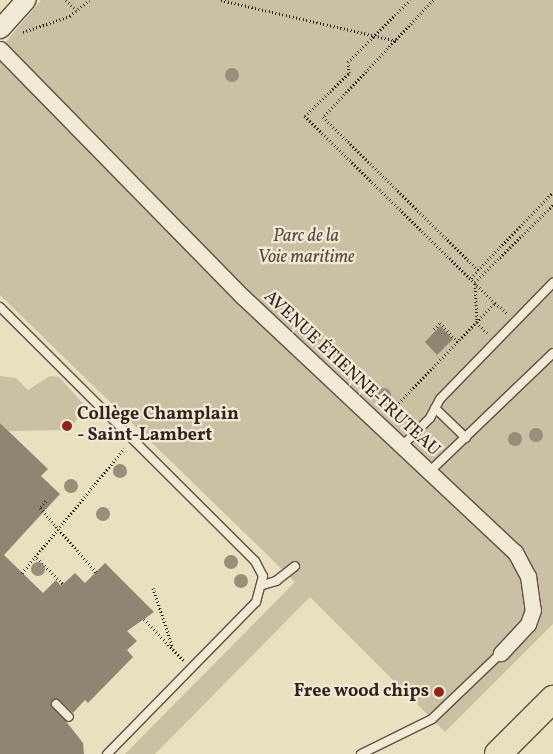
<!DOCTYPE html>
<meta charset="utf-8">
<style>
body{margin:0}
#map{position:relative;width:553px;height:754px;overflow:hidden;background:#e9e0c0;font-family:Vollkorn,serif}
div>[style]{position:absolute}
.green>*{inset:0;background:#cac0a4}
.building>*{inset:0;background:#908572}
.path>*{height:3px;margin-top:-1.5px;transform-origin:0;background:repeating-linear-gradient(90deg,#30231e 0 1px,transparent 0 3.5px)}
.roads{filter:drop-shadow(1px 0 #5e5246) drop-shadow(-1px 0 #5e5246) drop-shadow(0 1px #5e5246) drop-shadow(0 -1px #5e5246)}
.service>*{height:8px;margin:-4px;padding:0 4px;transform-origin:4px;border-radius:4px;background:#f1ebd6}
.minor>*{height:15px;margin:-7.5px;padding:0 7.5px;transform-origin:7.5px;border-radius:7.5px;background:#f1ebd6}
.tertiary>*{height:19px;margin:-9.5px;padding:0 9.5px;transform-origin:9.5px;border-radius:9.5px;background:#f1ebd6}
.motorway>*{height:26px;margin:-13px;padding:0 13px;transform-origin:13px;border-radius:13px;background:#e9e0c0}
.trees>*{width:14px;height:14px;margin:-7px;border-radius:50%;background:#988e7a}
.dots>*{width:14px;height:14px;translate:-50% -50%;box-sizing:border-box;border:2px solid #f1ebd6;border-radius:50%}
span{translate:-50% -50%;white-space:nowrap;text-align:center;line-height:1.15;-webkit-text-stroke:4.5px #f1ebd6;paint-order:stroke}
.park-label{font-size:18px;color:#564a40;font-style:italic}
.street-label{font-size:18px;color:#30231e}
.poi-label{font-size:18px;color:#30231e;font-weight:700}
.left{translate:0 -50%;text-align:left}
.right{translate:-100% -50%;text-align:right}
</style>
<div id="map">
<div class="green">
<i style="clip-path:polygon(41px 0,553px 0,553px 624px,445px 732px,310px 597px,155px 754px,125px 754px,295px 582px,0 295px,0 49px)"></i>
<i style="clip-path:polygon(0 376px,16px 378px,28px 390px,50px 376px,59px 377px,87px 408px,68px 430px,9px 431px,0 423px)"></i>
</div>
<div class="building">
<i style="clip-path:polygon(440px 326px,453px 339px,437px 355px,425px 342px)"></i>
<i style="clip-path:polygon(0 423px,48px 469px,41px 476px,60px 494px,4px 555px,43px 593px,56px 580px,61px 586px,75px 573px,85px 583px,105px 563px,154px 612px,127px 631px,137px 641px,127px 650px,133px 657px,88px 703px,85px 700px,73px 713px,58px 699px,51px 702px,83px 743px,84px 754px,0 754px)"></i>
</div>
<div class="path">
<i style="left:66px;top:0;width:16px;rotate:45deg"></i>
<i style="left:221px;top:0;width:181px;rotate:13.1deg"></i>
<i style="left:433px;top:0;width:161px;rotate:133.2deg"></i>
<i style="left:323px;top:117px;width:218px;rotate:44.6deg"></i>
<i style="left:478px;top:270px;width:108px;rotate:-46.1deg"></i>
<i style="left:23px;top:32px;width:50px;rotate:-18.8deg"></i>
<i style="left:70px;top:16px;width:25px;rotate:-40deg"></i>
<i style="left:471px;top:278px;width:11px;rotate:-49deg"></i>
<i style="left:495px;top:303px;width:17px;rotate:40deg"></i>
<i style="left:434px;top:329px;width:8px;rotate:-45deg"></i>
<i style="left:440px;top:323px;width:26px;rotate:47deg"></i>
<i style="left:487px;top:333px;width:14px;rotate:-135deg"></i>
<i style="left:477px;top:323px;width:41px;rotate:-92.8deg"></i>
<i style="left:475px;top:282px;width:110px;rotate:-44.6deg"></i>
<i style="left:389px;top:413px;width:153px;rotate:-46.1deg"></i>
<i style="left:495px;top:303px;width:267px;rotate:-135.5deg"></i>
<i style="left:305px;top:116px;width:62px;rotate:-44.3deg"></i>
<i style="left:349px;top:73px;width:11px;rotate:-95deg"></i>
<i style="left:348px;top:62px;width:88px;rotate:-45deg"></i>
<i style="left:46px;top:501px;width:9px;rotate:131deg"></i>
<i style="left:40px;top:508px;width:85px;rotate:48.8deg"></i>
<i style="left:37px;top:558px;width:37px;rotate:45deg"></i>
<i style="left:22px;top:573px;width:161px;rotate:-50.6deg"></i>
<i style="left:153px;top:588px;width:63px;rotate:71.6deg"></i>
<i style="left:144px;top:619px;width:57px;rotate:46.4deg"></i>
</div>
<div class="roads">
<div class="service">
<i style="left:0;top:307px;width:360px;rotate:44.9deg"></i>
<i style="left:255px;top:561px;width:17px;rotate:62deg"></i>
<i style="left:263px;top:576px;width:27px;rotate:105deg"></i>
<i style="left:256px;top:602px;width:213px;rotate:134.4deg"></i>
<i style="left:435px;top:408px;width:43px;rotate:44.1deg"></i>
<i style="left:401px;top:447px;width:41px;rotate:-45deg"></i>
<i style="left:430px;top:418px;width:21px;rotate:-62deg"></i>
<i style="left:440px;top:399px;width:162px;rotate:-45.8deg"></i>
<i style="left:428px;top:473px;width:173px;rotate:-43.8deg"></i>
<i style="left:263px;top:585px;width:14px;rotate:-17deg"></i>
<i style="left:276px;top:581px;width:24px;rotate:-38deg"></i>
<i style="left:56px;top:704px;width:18px;rotate:45deg"></i>
<i style="left:361px;top:754px;width:79px;rotate:-26.2deg"></i>
<i style="left:432px;top:719px;width:95px;rotate:-43.7deg"></i>
</div>
<div class="minor">
<i style="left:0;top:49px;width:347px;rotate:45.6deg"></i>
<i style="left:243px;top:297px;width:373px;rotate:43.2deg"></i>
<i style="left:515px;top:552px;width:27px;rotate:62deg"></i>
<i style="left:528px;top:576px;width:34px;rotate:82deg"></i>
<i style="left:533px;top:610px;width:15px;rotate:110deg"></i>
<i style="left:528px;top:624px;width:40px;rotate:133deg"></i>
</div>
<div class="tertiary">
<i style="left:0;top:28px;width:38px;rotate:-48deg"></i>
</div>
<div class="motorway">
<i style="left:498px;top:754px;width:78px;rotate:-45deg"></i>
</div>
</div>
<div class="trees">
<i style="left:232px;top:75px"></i>
<i style="left:384px;top:395px"></i>
<i style="left:536px;top:435px"></i>
<i style="left:515px;top:439px"></i>
<i style="left:120px;top:471px"></i>
<i style="left:71px;top:486px"></i>
<i style="left:103px;top:514px"></i>
<i style="left:231px;top:562px"></i>
<i style="left:38px;top:569px"></i>
<i style="left:241px;top:581px"></i>
</div>
<div class="dots">
<i style="left:67px;top:426px;background:#8f2418"></i>
<i style="left:439px;top:692px;background:#8f2418"></i>
</div>
<div class="park-label">
<span style="left:306px;top:248px">Parc de la<br>Voie maritime</span>
</div>
<div class="street-label">
<span style="left:351px;top:374px;rotate:43deg">AVENUE ÉTIENNE-TRUTEAU</span>
</div>
<div class="poi-label">
<span class="left" style="left:77px;top:426px">Collège Champlain<br>- Saint-Lambert</span>
<span class="right" style="left:429px;top:692px">Free wood chips</span>
</div>
</div>
